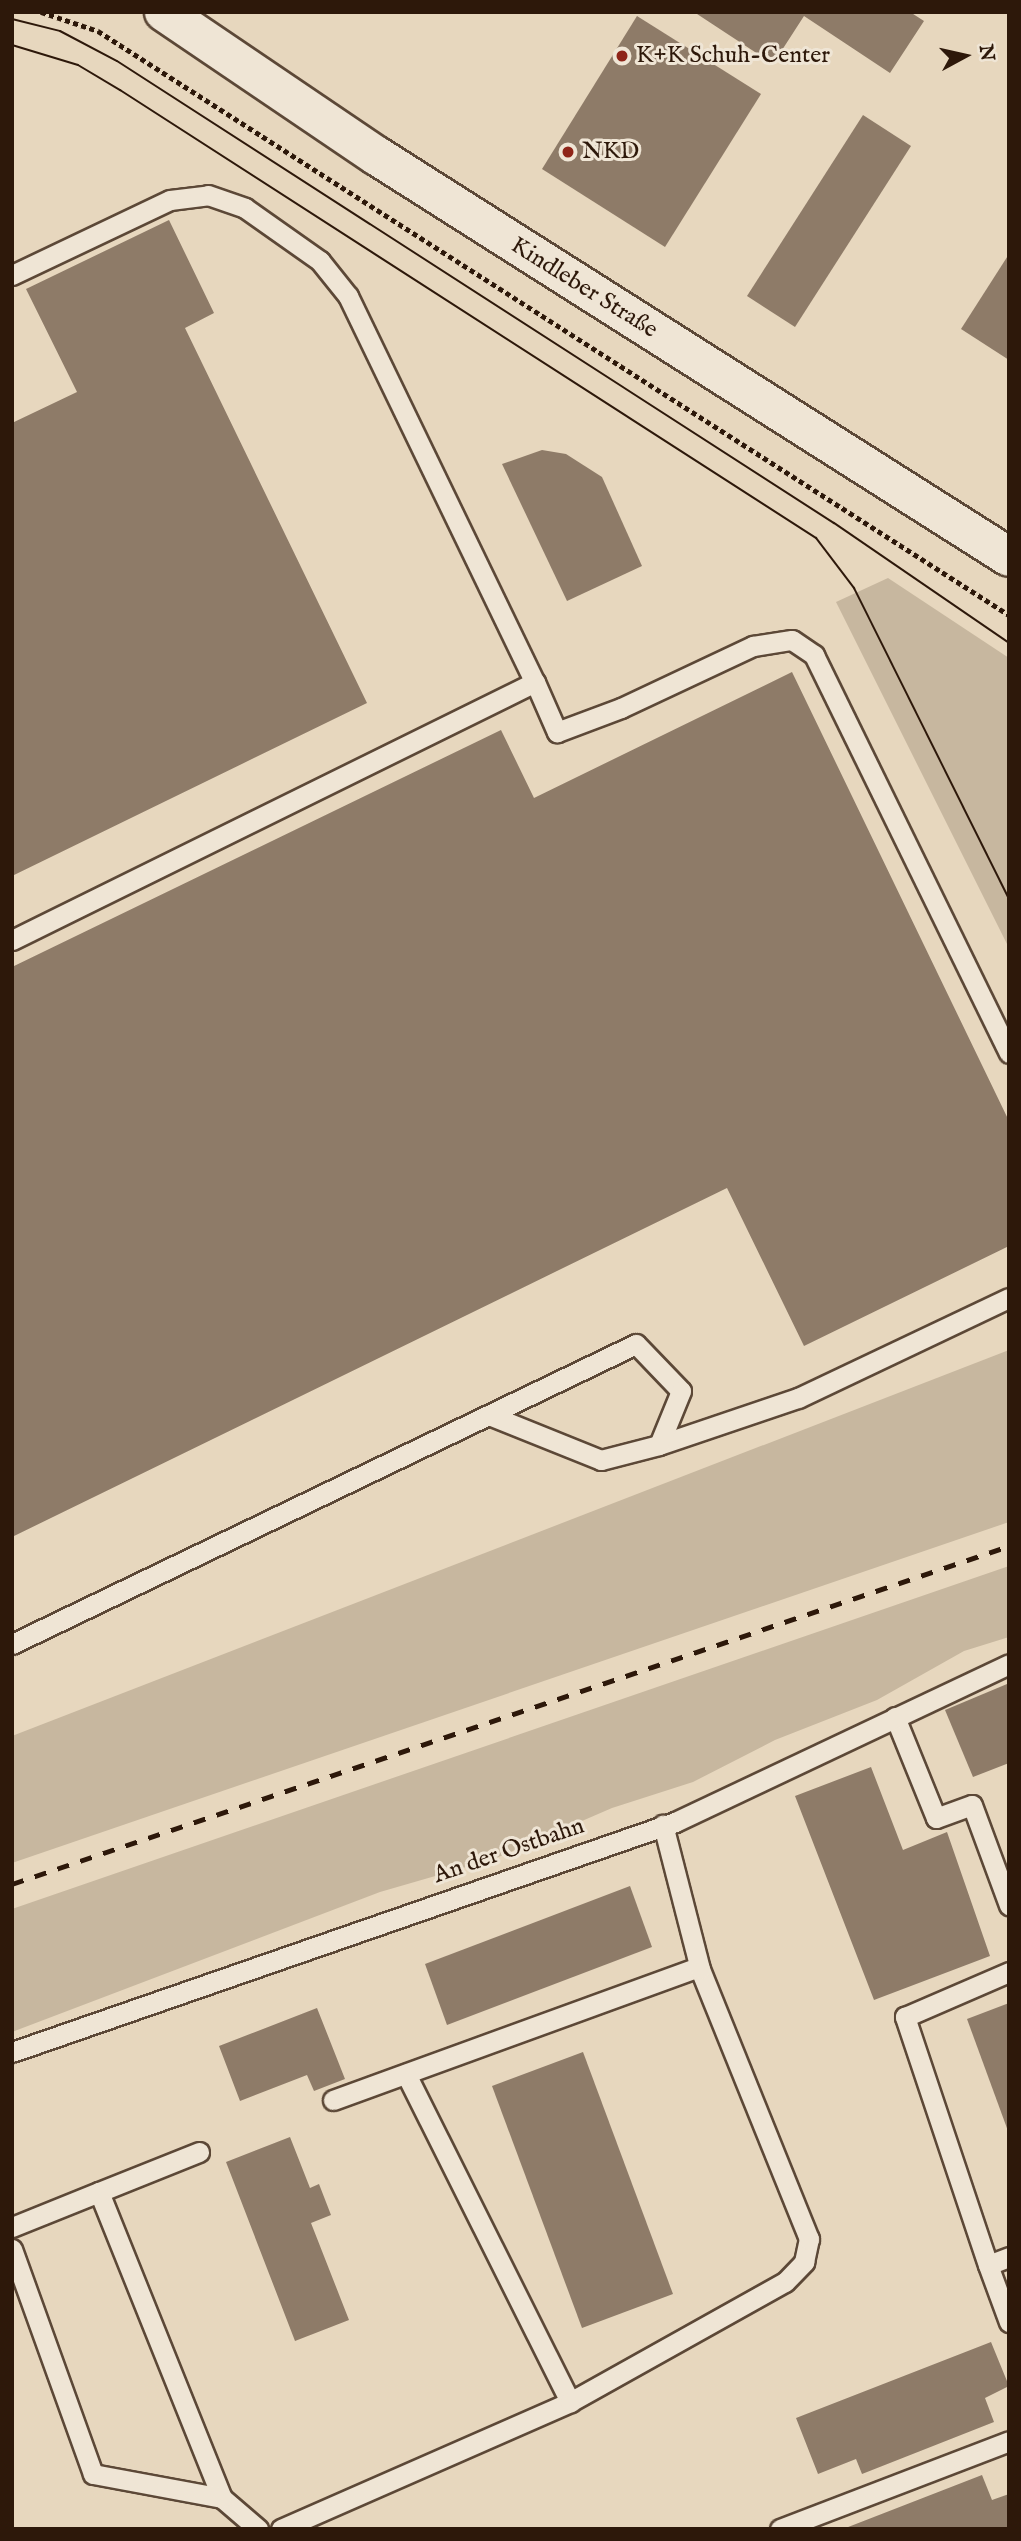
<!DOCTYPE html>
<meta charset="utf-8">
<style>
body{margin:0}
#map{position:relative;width:1021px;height:2541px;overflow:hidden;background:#e7d7be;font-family:"IM FELL English",serif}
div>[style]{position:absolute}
.green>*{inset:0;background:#c7b79f}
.building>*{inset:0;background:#8e7b68}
.path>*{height:4.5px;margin-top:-2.25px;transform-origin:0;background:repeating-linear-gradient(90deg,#2d180a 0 5px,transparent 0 8.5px)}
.roads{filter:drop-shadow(2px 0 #5c4837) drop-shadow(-2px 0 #5c4837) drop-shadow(0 2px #5c4837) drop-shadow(0 -2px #5c4837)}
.lane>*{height:19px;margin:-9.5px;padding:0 9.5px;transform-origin:9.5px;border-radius:9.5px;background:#efe5d5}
.secondary>*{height:38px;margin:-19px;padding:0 19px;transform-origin:19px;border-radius:19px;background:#efe5d5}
.tram>*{height:2px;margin:-1px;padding:0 1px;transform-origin:1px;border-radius:1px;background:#2d180a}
.rail>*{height:5px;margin-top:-2.5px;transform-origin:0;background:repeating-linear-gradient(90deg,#2d180a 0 12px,transparent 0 24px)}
.dots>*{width:19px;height:19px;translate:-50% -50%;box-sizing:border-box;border:4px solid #efe5d5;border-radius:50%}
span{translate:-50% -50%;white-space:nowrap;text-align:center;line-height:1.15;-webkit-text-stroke:6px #efe5d5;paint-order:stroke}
.poi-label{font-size:24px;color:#2d180a}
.left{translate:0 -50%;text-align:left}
.street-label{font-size:24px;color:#2d180a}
.frame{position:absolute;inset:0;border:14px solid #2d180a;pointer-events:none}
.north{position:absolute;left:930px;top:21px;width:70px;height:70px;-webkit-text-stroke:5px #efe5d5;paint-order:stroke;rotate:82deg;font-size:19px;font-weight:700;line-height:28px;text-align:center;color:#2d180a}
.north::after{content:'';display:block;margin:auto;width:24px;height:32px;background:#2d180a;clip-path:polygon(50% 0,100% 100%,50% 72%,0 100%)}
</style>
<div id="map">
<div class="green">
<i style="clip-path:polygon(888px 578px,1009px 658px,1009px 948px,836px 602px)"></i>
<i style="clip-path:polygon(1009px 1350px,1009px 1522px,12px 1863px,12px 1736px)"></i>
<i style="clip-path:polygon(1009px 1566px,1009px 1637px,964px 1651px,877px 1700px,775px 1740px,693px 1782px,612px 1808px,494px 1859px,380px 1892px,12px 2032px,12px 1909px)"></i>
</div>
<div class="building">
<i style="clip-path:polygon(694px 12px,910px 12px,924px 21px,890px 73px,804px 16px,773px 64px)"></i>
<i style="clip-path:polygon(637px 16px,761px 94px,665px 247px,542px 169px)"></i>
<i style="clip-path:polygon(863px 115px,911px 146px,795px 327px,747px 296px)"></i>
<i style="clip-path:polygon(169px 220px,214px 313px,185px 328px,367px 703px,12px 876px,12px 423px,77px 392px,26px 289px)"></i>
<i style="clip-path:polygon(1009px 254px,1009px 360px,961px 329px)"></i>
<i style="clip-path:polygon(542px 450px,566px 454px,602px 477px,642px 566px,567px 601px,502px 464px)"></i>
<i style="clip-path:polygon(792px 672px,1009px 1121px,1009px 1246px,804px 1346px,727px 1188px,12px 1537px,12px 967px,501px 730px,534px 798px)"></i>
<i style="clip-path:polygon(1007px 1684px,1009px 1763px,973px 1777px,945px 1710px)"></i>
<i style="clip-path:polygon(871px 1767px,903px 1850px,947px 1832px,990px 1956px,874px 2000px,795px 1796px)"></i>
<i style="clip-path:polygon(630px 1886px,652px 1947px,447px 2025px,425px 1964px)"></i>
<i style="clip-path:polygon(1009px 2003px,1009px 2131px,1008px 2131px,967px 2019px)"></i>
<i style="clip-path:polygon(317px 2008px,345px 2079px,314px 2091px,307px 2075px,240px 2101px,219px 2046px)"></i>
<i style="clip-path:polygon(583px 2052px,673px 2294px,582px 2328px,492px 2086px)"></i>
<i style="clip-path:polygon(290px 2137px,310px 2188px,319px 2184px,331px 2215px,311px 2223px,349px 2320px,295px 2341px,226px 2162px)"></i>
<i style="clip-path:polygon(991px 2342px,1009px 2386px,985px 2398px,994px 2422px,862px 2474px,856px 2459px,818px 2474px,796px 2418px)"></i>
<i style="clip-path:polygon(982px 2475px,992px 2500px,1009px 2494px,1009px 2529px,843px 2529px)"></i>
</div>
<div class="path">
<i style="left:41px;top:12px;width:60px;rotate:18.4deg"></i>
<i style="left:98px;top:31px;width:1082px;rotate:32.66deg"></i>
</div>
<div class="roads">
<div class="lane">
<i style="left:12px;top:275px;width:175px;rotate:-25.4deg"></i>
<i style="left:170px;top:200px;width:38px;rotate:-7deg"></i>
<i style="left:208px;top:195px;width:39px;rotate:19deg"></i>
<i style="left:245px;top:208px;width:92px;rotate:35.2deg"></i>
<i style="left:320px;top:261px;width:45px;rotate:51.3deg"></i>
<i style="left:348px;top:296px;width:429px;rotate:64.2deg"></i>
<i style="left:535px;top:682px;width:583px;rotate:153.74deg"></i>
<i style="left:535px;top:682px;width:55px;rotate:66.3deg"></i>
<i style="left:557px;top:732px;width:68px;rotate:-20.6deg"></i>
<i style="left:621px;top:708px;width:146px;rotate:-25.2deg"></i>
<i style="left:753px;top:646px;width:39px;rotate:-9deg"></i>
<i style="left:792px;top:640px;width:27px;rotate:34deg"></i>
<i style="left:814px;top:655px;width:443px;rotate:63.9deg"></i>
<i style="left:659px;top:1445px;width:147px;rotate:-18.7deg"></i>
<i style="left:798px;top:1398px;width:233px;rotate:-25.4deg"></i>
<i style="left:12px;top:1644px;width:692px;rotate:-25.68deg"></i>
<i style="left:636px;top:1344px;width:65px;rotate:46.2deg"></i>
<i style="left:681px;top:1391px;width:58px;rotate:112.2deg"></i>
<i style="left:659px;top:1445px;width:60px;rotate:165.5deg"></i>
<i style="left:601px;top:1460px;width:121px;rotate:-158.1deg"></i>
<i style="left:895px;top:1717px;width:109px;rotate:67.9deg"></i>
<i style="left:936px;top:1818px;width:38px;rotate:-20deg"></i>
<i style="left:972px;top:1805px;width:107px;rotate:69.7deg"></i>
<i style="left:12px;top:2052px;width:702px;rotate:-19.13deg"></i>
<i style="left:675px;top:1822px;width:369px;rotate:-25.3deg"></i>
<i style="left:406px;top:2074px;width:367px;rotate:63.4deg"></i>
<i style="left:333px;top:2100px;width:389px;rotate:-20deg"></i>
<i style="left:199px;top:2152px;width:108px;rotate:158.2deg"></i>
<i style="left:99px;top:2192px;width:330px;rotate:68.1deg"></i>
<i style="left:222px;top:2498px;width:48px;rotate:40.7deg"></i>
<i style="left:12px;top:2227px;width:94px;rotate:-21.9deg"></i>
<i style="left:12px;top:2249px;width:239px;rotate:70.2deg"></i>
<i style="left:93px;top:2474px;width:131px;rotate:10.5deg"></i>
<i style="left:1009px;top:2257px;width:22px;rotate:159deg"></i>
<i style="left:988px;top:2265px;width:61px;rotate:69.8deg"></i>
<i style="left:988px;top:2265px;width:262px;rotate:-108.5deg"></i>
<i style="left:905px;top:2017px;width:113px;rotate:-23.4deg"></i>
<i style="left:281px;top:2529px;width:316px;rotate:-23.7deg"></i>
<i style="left:570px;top:2402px;width:246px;rotate:-29.2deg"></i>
<i style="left:785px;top:2282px;width:28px;rotate:-46deg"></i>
<i style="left:804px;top:2262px;width:24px;rotate:-78deg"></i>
<i style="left:809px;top:2239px;width:291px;rotate:-112deg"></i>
<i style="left:700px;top:1969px;width:149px;rotate:-104.4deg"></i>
<i style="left:780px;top:2529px;width:245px;rotate:-21deg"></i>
</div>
<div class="secondary">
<i style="left:164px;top:12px;width:257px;rotate:34.1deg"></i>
<i style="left:377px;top:156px;width:748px;rotate:32.39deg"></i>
</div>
</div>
<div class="tram">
<i style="left:12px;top:19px;width:49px;rotate:14deg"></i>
<i style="left:60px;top:31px;width:64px;rotate:27.8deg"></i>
<i style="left:117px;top:61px;width:853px;rotate:32.8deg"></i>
<i style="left:834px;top:523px;width:212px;rotate:34.4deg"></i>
<i style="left:12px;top:45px;width:69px;rotate:16.9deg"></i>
<i style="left:78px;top:65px;width:49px;rotate:30.8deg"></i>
<i style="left:120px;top:90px;width:828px;rotate:32.77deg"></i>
<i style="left:816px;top:538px;width:63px;rotate:52.8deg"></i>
<i style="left:854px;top:588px;width:347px;rotate:63.5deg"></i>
</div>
<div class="rail">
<i style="left:12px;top:1884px;width:1053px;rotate:-18.73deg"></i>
</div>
<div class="dots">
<i style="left:622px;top:56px;background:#8f2418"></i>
<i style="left:568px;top:152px;background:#8f2418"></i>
</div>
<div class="poi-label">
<span class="left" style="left:636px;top:56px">K+K Schuh-Center</span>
<span class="left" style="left:582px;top:152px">NKD</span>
</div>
<div class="street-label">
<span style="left:584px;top:288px;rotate:32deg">Kindleber Straße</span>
<span style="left:509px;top:1851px;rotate:-19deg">An der Ostbahn</span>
</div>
<div class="frame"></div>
<div class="north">N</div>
</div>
